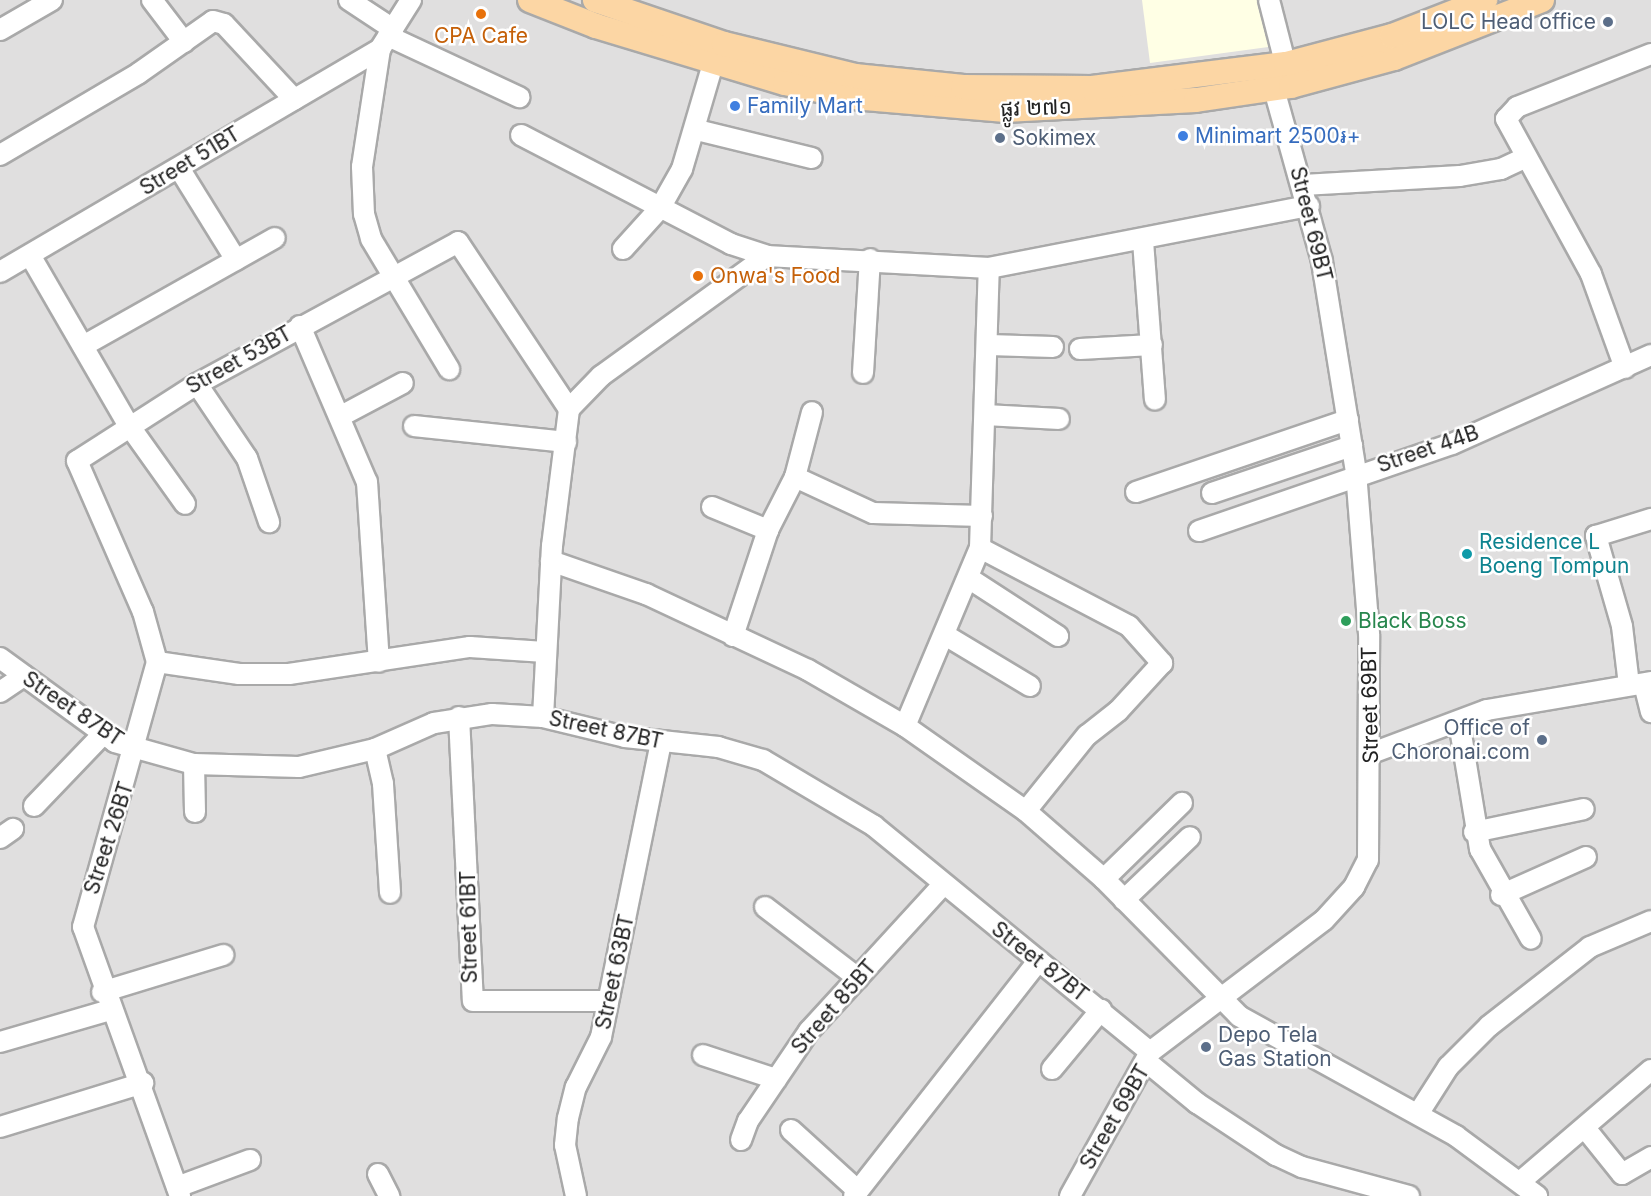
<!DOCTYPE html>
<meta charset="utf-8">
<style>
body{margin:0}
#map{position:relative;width:1651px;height:1196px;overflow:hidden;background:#f2efe9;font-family:Inter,"Noto Sans Khmer",sans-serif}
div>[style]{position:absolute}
.residential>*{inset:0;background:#e0dfdf}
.education>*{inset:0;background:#ffffe5}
.roads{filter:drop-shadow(2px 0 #a9a9a9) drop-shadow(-2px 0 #a9a9a9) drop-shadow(0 2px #a9a9a9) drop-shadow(0 -2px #a9a9a9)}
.minor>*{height:20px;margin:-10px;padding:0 10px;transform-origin:10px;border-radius:10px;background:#fff}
.major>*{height:24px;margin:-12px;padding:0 12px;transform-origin:12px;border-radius:12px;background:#fcd6a4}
.dots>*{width:16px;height:16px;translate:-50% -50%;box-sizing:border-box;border:3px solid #fff;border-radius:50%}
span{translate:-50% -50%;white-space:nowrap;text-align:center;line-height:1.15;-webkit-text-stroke:5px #fff;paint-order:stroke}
.service-label{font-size:21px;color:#4e5e75}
.right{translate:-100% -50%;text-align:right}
.left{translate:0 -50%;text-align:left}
.food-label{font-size:21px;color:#c56008}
.shop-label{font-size:21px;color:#366cbe}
.street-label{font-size:21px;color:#222}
.culture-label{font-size:21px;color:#0d838f}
.leisure-label{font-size:21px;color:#27864d}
</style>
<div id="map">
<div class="residential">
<i style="clip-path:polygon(0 0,1651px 0,1651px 1196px,0 1196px)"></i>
</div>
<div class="education">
<i style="clip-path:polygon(1142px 0,1263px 0,1275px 46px,1150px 63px)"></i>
</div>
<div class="roads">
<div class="minor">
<i style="left:152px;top:0;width:53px;rotate:52.7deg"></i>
<i style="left:349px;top:0;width:53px;rotate:33.4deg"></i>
<i style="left:411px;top:0;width:58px;rotate:122.3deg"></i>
<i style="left:380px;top:49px;width:119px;rotate:98.7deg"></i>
<i style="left:362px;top:167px;width:47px;rotate:87.6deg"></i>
<i style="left:364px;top:214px;width:26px;rotate:74deg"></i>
<i style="left:371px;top:239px;width:152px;rotate:59deg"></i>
<i style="left:1269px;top:0;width:81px;rotate:75.6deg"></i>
<i style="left:0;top:30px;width:60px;rotate:-30deg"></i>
<i style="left:388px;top:36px;width:145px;rotate:25deg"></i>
<i style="left:697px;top:130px;width:118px;rotate:13.7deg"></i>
<i style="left:521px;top:135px;width:237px;rotate:27.4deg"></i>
<i style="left:731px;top:244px;width:38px;rotate:18deg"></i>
<i style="left:767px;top:256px;width:222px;rotate:3.1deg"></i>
<i style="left:989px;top:268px;width:326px;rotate:-11deg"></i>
<i style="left:0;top:155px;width:161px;rotate:-30.5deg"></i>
<i style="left:139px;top:73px;width:90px;rotate:-35.1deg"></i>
<i style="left:213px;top:21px;width:11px;rotate:15deg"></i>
<i style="left:224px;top:24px;width:103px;rotate:47deg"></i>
<i style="left:179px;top:168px;width:108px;rotate:58.2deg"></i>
<i style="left:1303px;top:185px;width:157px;rotate:-3.3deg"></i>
<i style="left:1460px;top:176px;width:42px;rotate:-9.7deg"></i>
<i style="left:1501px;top:169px;width:26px;rotate:-25deg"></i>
<i style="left:1143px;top:241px;width:159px;rotate:85.7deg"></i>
<i style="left:623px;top:249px;width:55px;rotate:-47.9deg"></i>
<i style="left:660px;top:208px;width:45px;rotate:-60.6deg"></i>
<i style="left:682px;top:169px;width:109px;rotate:-73.6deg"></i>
<i style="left:31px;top:257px;width:193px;rotate:59.9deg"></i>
<i style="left:128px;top:424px;width:98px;rotate:54.5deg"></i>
<i style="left:0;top:272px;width:441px;rotate:-30.4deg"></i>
<i style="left:300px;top:326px;width:170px;rotate:66.8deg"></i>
<i style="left:367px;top:482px;width:180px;rotate:86.2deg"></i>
<i style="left:989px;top:345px;width:64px;rotate:1.8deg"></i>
<i style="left:83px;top:346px;width:220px;rotate:-29.4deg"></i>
<i style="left:1080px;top:349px;width:72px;rotate:-3.2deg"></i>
<i style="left:1625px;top:368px;width:100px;rotate:-109.9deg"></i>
<i style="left:1591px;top:274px;width:177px;rotate:-118.7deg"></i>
<i style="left:1506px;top:119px;width:16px;rotate:-47deg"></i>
<i style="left:1517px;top:107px;width:144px;rotate:-21.6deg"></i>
<i style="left:863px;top:373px;width:114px;rotate:-86.5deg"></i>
<i style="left:197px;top:384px;width:89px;rotate:56deg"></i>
<i style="left:247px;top:458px;width:68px;rotate:71deg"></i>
<i style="left:986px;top:415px;width:73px;rotate:3.1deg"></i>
<i style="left:341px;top:416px;width:70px;rotate:-28deg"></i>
<i style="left:414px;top:426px;width:153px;rotate:6deg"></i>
<i style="left:795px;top:477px;width:86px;rotate:24.8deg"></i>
<i style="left:873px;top:513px;width:109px;rotate:1.6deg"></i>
<i style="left:1136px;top:492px;width:224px;rotate:-18.8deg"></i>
<i style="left:1212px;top:493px;width:148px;rotate:-18.6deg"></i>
<i style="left:712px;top:507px;width:61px;rotate:22.3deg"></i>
<i style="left:1199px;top:531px;width:268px;rotate:-19deg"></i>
<i style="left:1452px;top:444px;width:218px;rotate:-24.1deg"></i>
<i style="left:980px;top:548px;width:168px;rotate:27.6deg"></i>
<i style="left:1129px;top:626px;width:50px;rotate:48.3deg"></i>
<i style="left:1162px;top:663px;width:65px;rotate:132.5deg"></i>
<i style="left:1118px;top:711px;width:39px;rotate:142deg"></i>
<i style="left:1087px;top:735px;width:97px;rotate:128.8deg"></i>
<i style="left:551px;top:561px;width:101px;rotate:19.2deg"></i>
<i style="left:646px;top:594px;width:179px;rotate:25.1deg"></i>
<i style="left:808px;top:670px;width:112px;rotate:30deg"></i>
<i style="left:905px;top:726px;width:148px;rotate:35.1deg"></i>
<i style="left:1026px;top:811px;width:103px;rotate:41.1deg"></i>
<i style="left:1104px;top:879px;width:192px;rotate:45.4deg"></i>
<i style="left:1239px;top:1016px;width:248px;rotate:28.9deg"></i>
<i style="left:1456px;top:1136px;width:101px;rotate:36.5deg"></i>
<i style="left:970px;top:579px;width:105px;rotate:32.9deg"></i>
<i style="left:945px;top:635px;width:99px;rotate:31deg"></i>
<i style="left:733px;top:636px;width:112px;rotate:-71.7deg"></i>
<i style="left:768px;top:530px;width:59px;rotate:-63deg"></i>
<i style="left:795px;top:477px;width:67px;rotate:-75.3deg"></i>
<i style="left:0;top:658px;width:142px;rotate:36.1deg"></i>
<i style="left:115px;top:742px;width:82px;rotate:15.6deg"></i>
<i style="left:194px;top:764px;width:105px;rotate:1.6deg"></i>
<i style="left:299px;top:767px;width:78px;rotate:-13.3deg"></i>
<i style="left:375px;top:749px;width:64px;rotate:-23.8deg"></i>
<i style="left:434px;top:723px;width:59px;rotate:-8.8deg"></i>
<i style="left:492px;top:714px;width:51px;rotate:3.4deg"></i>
<i style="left:543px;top:717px;width:84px;rotate:13.7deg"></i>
<i style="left:625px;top:737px;width:94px;rotate:6.1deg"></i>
<i style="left:718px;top:747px;width:47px;rotate:16.1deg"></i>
<i style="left:763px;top:760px;width:129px;rotate:30.7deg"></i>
<i style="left:874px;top:826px;width:357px;rotate:39.3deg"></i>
<i style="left:157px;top:662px;width:83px;rotate:8.3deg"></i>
<i style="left:239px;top:674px;width:50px"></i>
<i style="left:289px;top:674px;width:183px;rotate:-8.5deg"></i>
<i style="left:470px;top:647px;width:75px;rotate:3.8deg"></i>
<i style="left:1644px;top:684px;width:29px;rotate:76deg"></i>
<i style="left:1629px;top:685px;width:59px;rotate:-96.8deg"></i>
<i style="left:1622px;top:626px;width:94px;rotate:-106.1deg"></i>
<i style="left:1596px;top:536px;width:58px;rotate:-17.2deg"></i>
<i style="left:0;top:692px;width:29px;rotate:-34deg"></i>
<i style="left:459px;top:717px;width:284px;rotate:87.2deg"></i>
<i style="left:473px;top:1001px;width:135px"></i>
<i style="left:543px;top:717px;width:171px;rotate:-87deg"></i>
<i style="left:552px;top:546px;width:138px;rotate:-82.9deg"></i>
<i style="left:569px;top:409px;width:46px;rotate:-45.9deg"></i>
<i style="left:601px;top:376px;width:205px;rotate:-35.9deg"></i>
<i style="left:1459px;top:722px;width:129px;rotate:80.6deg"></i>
<i style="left:1480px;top:849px;width:103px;rotate:60.5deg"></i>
<i style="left:905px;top:726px;width:193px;rotate:-67.2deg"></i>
<i style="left:980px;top:548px;width:280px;rotate:-88.2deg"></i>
<i style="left:375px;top:749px;width:36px;rotate:77deg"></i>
<i style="left:383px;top:784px;width:109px;rotate:86.3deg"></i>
<i style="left:1372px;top:753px;width:123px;rotate:-20.5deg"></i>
<i style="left:1487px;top:710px;width:166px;rotate:-9.7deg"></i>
<i style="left:194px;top:764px;width:48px;rotate:88.8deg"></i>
<i style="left:34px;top:806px;width:100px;rotate:-46.2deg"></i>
<i style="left:1474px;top:832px;width:112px;rotate:-11.8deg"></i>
<i style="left:0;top:838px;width:16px;rotate:-35deg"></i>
<i style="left:1104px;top:879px;width:109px;rotate:-44.3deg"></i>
<i style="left:1501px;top:895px;width:93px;rotate:-24.1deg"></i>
<i style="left:1124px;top:900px;width:91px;rotate:-43.7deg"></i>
<i style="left:765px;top:907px;width:117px;rotate:37.4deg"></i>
<i style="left:102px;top:992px;width:127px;rotate:-17deg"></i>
<i style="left:0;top:1042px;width:115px;rotate:-16.2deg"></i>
<i style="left:703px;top:1055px;width:77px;rotate:18.2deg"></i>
<i style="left:1147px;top:1062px;width:65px;rotate:39.4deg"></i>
<i style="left:1197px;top:1103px;width:95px;rotate:33.4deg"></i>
<i style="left:1276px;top:1155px;width:29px;rotate:25deg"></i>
<i style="left:1302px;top:1167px;width:111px;rotate:15.2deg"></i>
<i style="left:1052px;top:1069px;width:77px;rotate:-50.3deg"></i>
<i style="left:1418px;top:1114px;width:56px;rotate:-57.4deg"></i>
<i style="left:1448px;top:1067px;width:58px;rotate:-45deg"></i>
<i style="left:1489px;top:1026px;width:128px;rotate:-38deg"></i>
<i style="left:1590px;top:947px;width:66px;rotate:-23.1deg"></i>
<i style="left:0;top:1127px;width:150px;rotate:-17.1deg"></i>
<i style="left:1585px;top:1128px;width:59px;rotate:51.2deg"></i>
<i style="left:1622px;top:1174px;width:34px;rotate:-30deg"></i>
<i style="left:791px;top:1130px;width:88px;rotate:42.2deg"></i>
<i style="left:741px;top:1140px;width:20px;rotate:-70deg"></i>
<i style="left:748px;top:1121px;width:109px;rotate:-55.9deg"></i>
<i style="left:809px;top:1031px;width:198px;rotate:-47.5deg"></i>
<i style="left:378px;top:1174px;width:25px;rotate:63deg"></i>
<i style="left:1521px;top:1181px;width:171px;rotate:-40.5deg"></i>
<i style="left:177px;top:1187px;width:78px;rotate:-20.3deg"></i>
<i style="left:180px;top:1196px;width:286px;rotate:-109.8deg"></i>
<i style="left:83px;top:927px;width:275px;rotate:-74.4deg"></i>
<i style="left:157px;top:662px;width:52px;rotate:-105.6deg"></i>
<i style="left:143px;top:612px;width:165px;rotate:-113.6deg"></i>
<i style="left:77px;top:461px;width:143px;rotate:-32.7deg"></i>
<i style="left:197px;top:384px;width:297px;rotate:-28.5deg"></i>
<i style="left:458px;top:242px;width:201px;rotate:56.4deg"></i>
<i style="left:576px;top:1196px;width:52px;rotate:-102.2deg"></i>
<i style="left:565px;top:1145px;width:27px;rotate:-84deg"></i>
<i style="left:568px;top:1118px;width:32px;rotate:-76deg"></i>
<i style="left:576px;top:1087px;width:56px;rotate:-63.4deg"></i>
<i style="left:601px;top:1037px;width:300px;rotate:-78.5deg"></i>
<i style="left:854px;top:1196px;width:298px;rotate:-51.9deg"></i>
<i style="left:1070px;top:1196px;width:165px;rotate:-60.9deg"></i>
<i style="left:1150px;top:1052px;width:218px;rotate:-37.2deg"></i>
<i style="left:1324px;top:920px;width:45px;rotate:-47.7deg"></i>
<i style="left:1354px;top:887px;width:30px;rotate:-63deg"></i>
<i style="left:1368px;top:860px;width:226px;rotate:-89.7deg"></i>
<i style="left:1369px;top:634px;width:163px;rotate:-94.6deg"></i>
<i style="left:1356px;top:472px;width:214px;rotate:-99.2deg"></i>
<i style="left:1322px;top:261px;width:193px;rotate:-105.6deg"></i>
</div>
<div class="major">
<i style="left:530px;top:0;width:71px;rotate:21.5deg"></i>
<i style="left:596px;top:26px;width:197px;rotate:16.8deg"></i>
<i style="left:785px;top:83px;width:69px;rotate:11.6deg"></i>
<i style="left:853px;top:97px;width:153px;rotate:4.9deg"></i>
<i style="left:1005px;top:110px;width:191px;rotate:-3deg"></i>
<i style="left:1196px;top:100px;width:96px;rotate:-8.4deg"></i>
<i style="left:1291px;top:86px;width:107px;rotate:-15.2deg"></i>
<i style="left:1394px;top:58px;width:159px;rotate:-21.4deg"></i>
<i style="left:595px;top:0;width:136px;rotate:18.8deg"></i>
<i style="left:724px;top:44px;width:135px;rotate:13.7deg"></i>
<i style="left:855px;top:76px;width:109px;rotate:5.8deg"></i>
<i style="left:963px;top:87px;width:129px;rotate:0.4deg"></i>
<i style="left:1092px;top:88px;width:195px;rotate:-7.1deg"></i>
<i style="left:1286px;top:64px;width:110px;rotate:-14.8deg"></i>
<i style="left:1392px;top:36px;width:100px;rotate:-21.2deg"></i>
</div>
</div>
<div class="dots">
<i style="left:481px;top:14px;background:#e8710a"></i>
<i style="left:1608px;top:22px;background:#5c6f8a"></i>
<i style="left:735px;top:106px;background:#3f7fe0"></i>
<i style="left:1183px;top:136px;background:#3f7fe0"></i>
<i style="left:1000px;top:138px;background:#5c6f8a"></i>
<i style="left:698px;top:276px;background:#e8710a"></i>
<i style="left:1467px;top:554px;background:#0f9aa8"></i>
<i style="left:1346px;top:621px;background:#2e9e5b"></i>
<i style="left:1542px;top:740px;background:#5c6f8a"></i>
<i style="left:1206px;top:1047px;background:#5c6f8a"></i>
</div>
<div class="service-label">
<span class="right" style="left:1596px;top:22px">LOLC Head office</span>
<span class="left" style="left:1012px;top:138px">Sokimex</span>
<span class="right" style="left:1530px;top:740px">Office of<br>Choronai.com</span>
<span class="left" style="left:1218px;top:1047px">Depo Tela<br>Gas Station</span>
</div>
<div class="food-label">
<span style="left:481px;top:36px">CPA Cafe</span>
<span class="left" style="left:710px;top:276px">Onwa's Food</span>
</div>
<div class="shop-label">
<span class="left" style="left:747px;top:106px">Family Mart</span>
<span class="left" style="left:1195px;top:136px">Minimart 2500៛+</span>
</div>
<div class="street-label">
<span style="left:1036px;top:108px;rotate:-2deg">ផ្លូវ ២៧១</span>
<span style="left:190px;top:161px;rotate:-31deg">Street 51BT</span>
<span style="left:1311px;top:224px;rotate:76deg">Street 69BT</span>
<span style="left:239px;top:360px;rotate:-29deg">Street 53BT</span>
<span style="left:1428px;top:449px;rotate:-19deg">Street 44B</span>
<span style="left:1370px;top:705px;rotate:-91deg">Street 69BT</span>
<span style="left:73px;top:709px;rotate:34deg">Street 87BT</span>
<span style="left:606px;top:730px;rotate:12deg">Street 87BT</span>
<span style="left:109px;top:838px;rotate:-72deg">Street 26BT</span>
<span style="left:469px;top:927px;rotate:-91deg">Street 61BT</span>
<span style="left:1040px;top:962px;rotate:38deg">Street 87BT</span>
<span style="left:615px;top:972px;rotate:-78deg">Street 63BT</span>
<span style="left:834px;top:1007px;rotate:-49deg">Street 85BT</span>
<span style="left:1115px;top:1117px;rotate:-60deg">Street 69BT</span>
</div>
<div class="culture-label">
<span class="left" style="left:1479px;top:554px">Residence L<br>Boeng Tompun</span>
</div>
<div class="leisure-label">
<span class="left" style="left:1358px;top:621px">Black Boss</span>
</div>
</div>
